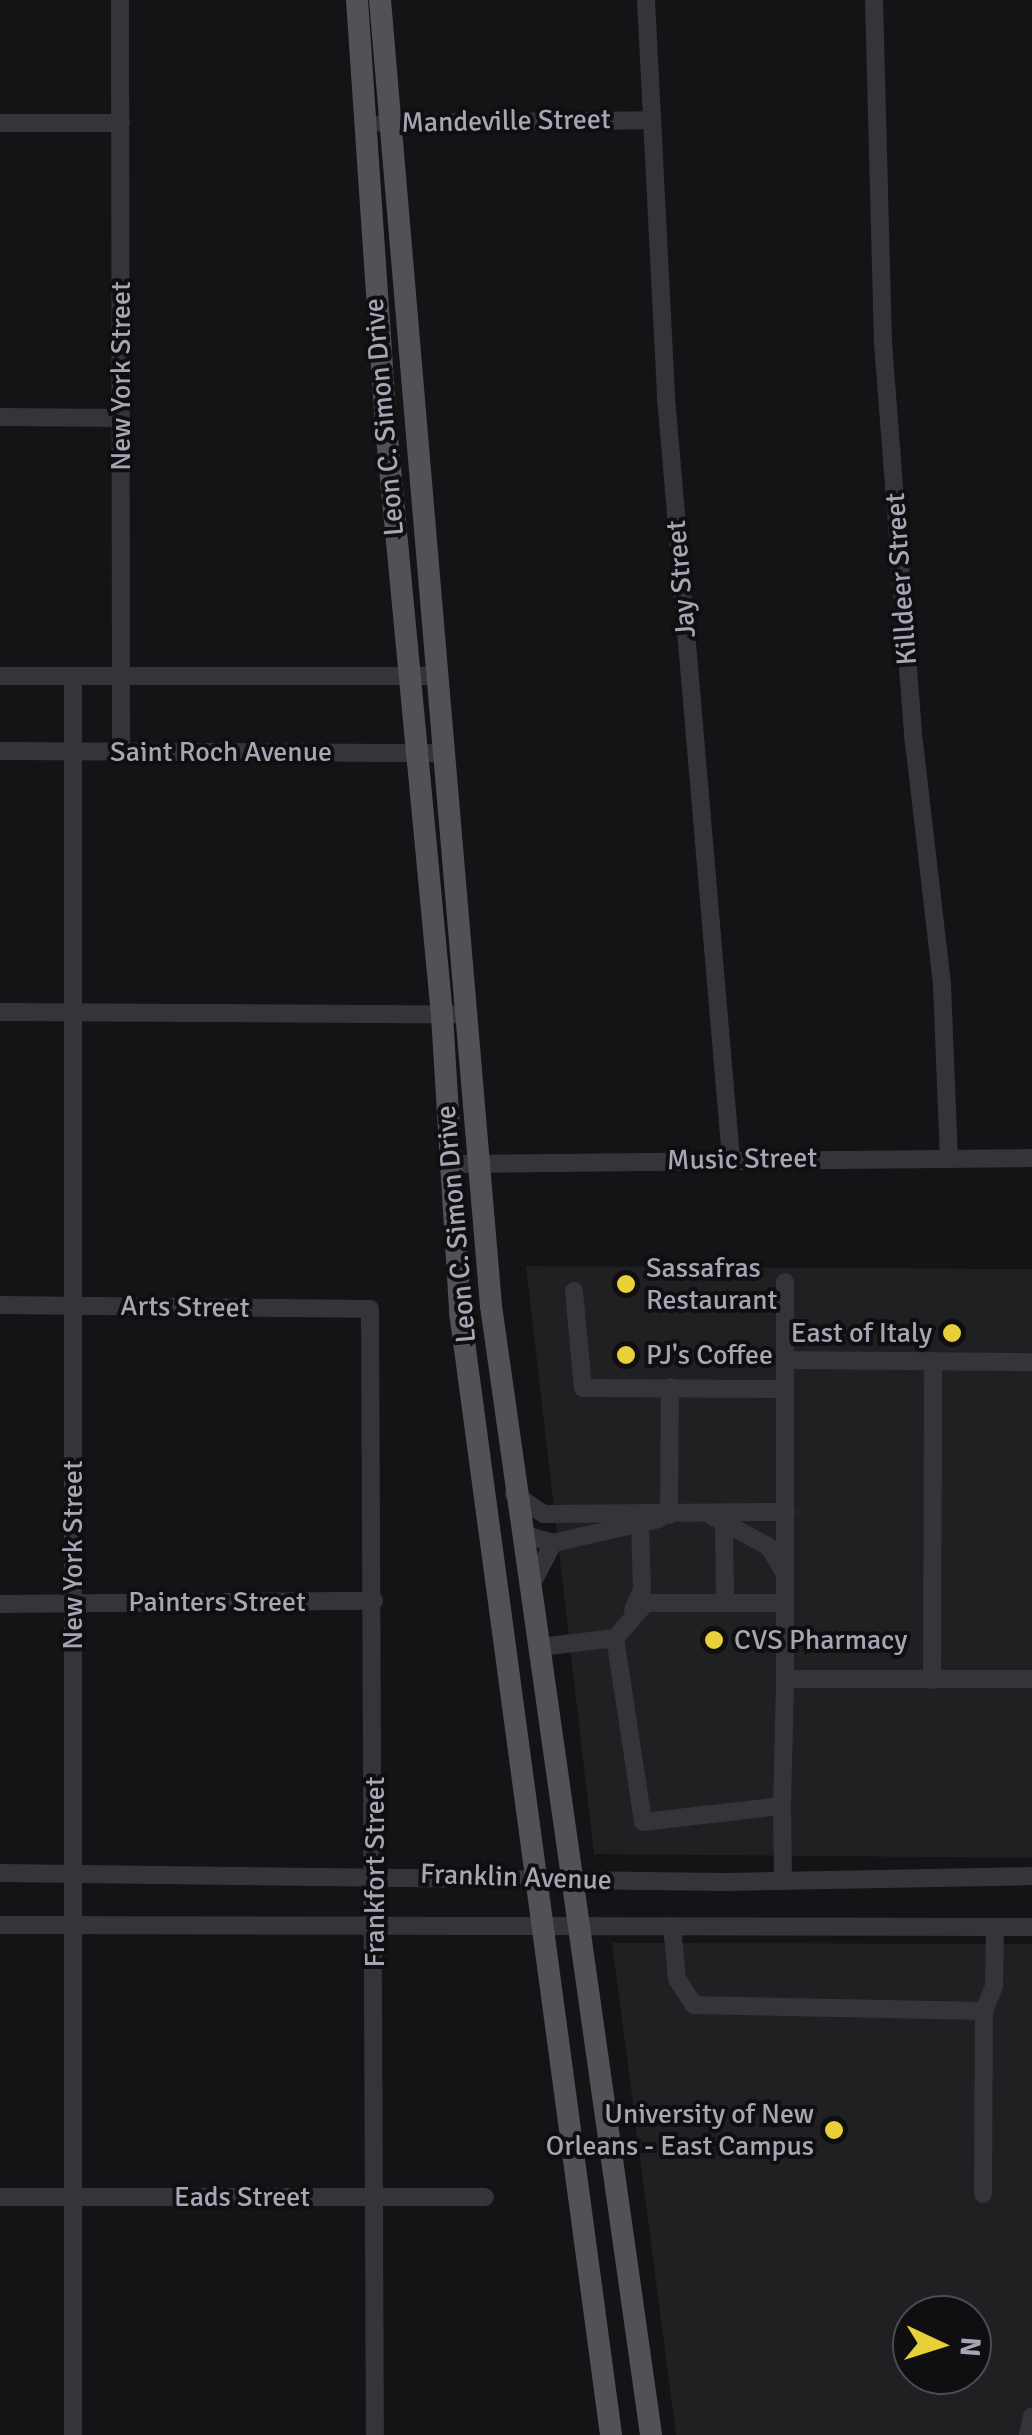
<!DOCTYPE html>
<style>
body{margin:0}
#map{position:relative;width:1032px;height:2435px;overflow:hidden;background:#141315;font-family:Signika,sans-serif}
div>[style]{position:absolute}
.built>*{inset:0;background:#201f22}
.minor>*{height:18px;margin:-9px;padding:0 9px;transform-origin:9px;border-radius:9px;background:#35343a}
.major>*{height:22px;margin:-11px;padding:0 11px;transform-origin:11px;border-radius:11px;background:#515158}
.dots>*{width:28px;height:28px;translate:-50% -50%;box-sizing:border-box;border:5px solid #0f0e10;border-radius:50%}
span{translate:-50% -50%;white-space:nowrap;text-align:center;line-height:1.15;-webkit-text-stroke:8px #0f0e10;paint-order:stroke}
.street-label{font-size:28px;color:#a6a7b4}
.poi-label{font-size:28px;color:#a6a7b4}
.left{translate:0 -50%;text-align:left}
.right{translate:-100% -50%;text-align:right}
.north{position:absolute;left:892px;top:2295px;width:100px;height:100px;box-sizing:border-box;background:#0f0e10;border:2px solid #4b4b52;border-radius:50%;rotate:94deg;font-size:28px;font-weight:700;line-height:40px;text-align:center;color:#a6a7b4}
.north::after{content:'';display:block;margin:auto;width:35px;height:45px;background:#e8d038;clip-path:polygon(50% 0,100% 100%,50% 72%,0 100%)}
</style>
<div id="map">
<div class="built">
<i style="clip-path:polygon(526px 1266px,1032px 1269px,1032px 1858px,594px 1854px)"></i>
<i style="clip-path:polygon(evenodd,612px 1943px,1032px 1944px,1032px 2435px,676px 2435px,612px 1943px,912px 2315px,972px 2315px,972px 2375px,912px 2375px,912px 2315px)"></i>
</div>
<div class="minor">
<i style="left:120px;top:0;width:751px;rotate:89.92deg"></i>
<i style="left:646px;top:0;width:398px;rotate:87.1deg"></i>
<i style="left:666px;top:397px;width:764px;rotate:85.12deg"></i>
<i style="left:874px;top:0;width:343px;rotate:88.5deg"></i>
<i style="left:883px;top:343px;width:400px;rotate:85.6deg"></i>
<i style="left:914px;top:742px;width:245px;rotate:83.4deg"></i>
<i style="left:942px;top:985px;width:172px;rotate:87.7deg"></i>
<i style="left:0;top:123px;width:121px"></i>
<i style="left:382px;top:123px;width:269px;rotate:-0.6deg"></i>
<i style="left:0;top:417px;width:121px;rotate:0.5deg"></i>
<i style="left:0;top:676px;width:437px"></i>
<i style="left:0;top:751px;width:442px;rotate:0.3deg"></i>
<i style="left:0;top:1012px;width:454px;rotate:0.3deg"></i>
<i style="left:451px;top:1164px;width:581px;rotate:-0.59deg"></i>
<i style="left:785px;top:1282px;width:397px;rotate:90deg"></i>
<i style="left:785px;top:1679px;width:247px"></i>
<i style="left:574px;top:1291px;width:97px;rotate:84.7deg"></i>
<i style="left:583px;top:1388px;width:200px;rotate:0.3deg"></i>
<i style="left:0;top:1305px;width:370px;rotate:0.6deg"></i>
<i style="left:370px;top:1309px;width:1126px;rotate:89.75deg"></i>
<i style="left:785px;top:1360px;width:247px;rotate:0.5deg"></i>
<i style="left:514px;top:1494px;width:36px;rotate:34deg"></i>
<i style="left:544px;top:1514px;width:242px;rotate:-0.5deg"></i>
<i style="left:669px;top:1515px;width:128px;rotate:-89.6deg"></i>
<i style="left:712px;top:1516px;width:65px;rotate:28.5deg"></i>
<i style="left:769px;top:1547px;width:29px;rotate:59deg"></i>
<i style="left:724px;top:1522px;width:80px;rotate:89.3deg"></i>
<i style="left:522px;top:1534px;width:32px;rotate:16deg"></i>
<i style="left:553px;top:1543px;width:109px;rotate:-12.8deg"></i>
<i style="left:530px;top:1588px;width:51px;rotate:-62.9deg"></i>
<i style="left:0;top:1604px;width:374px;rotate:-0.5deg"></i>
<i style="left:633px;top:1610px;width:22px;rotate:-66deg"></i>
<i style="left:642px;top:1590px;width:63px;rotate:-91.8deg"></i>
<i style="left:615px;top:1638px;width:47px;rotate:-48.5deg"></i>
<i style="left:646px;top:1603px;width:138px"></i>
<i style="left:540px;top:1647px;width:76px;rotate:-6.8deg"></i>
<i style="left:615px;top:1638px;width:186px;rotate:81.3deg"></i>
<i style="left:643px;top:1822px;width:140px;rotate:-6.6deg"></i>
<i style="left:782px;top:1806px;width:74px;rotate:89.2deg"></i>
<i style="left:932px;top:1680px;width:319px;rotate:-89.8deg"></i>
<i style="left:782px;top:1806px;width:127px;rotate:-88.6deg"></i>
<i style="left:0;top:1873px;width:725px;rotate:0.71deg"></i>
<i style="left:725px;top:1882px;width:307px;rotate:-1.1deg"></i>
<i style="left:0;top:1925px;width:1032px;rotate:0.11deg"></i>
<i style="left:672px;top:1926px;width:53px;rotate:84.6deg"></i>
<i style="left:677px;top:1979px;width:31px;rotate:57deg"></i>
<i style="left:694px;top:2005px;width:290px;rotate:1.2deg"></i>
<i style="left:984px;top:2011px;width:27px;rotate:-68deg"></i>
<i style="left:994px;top:1986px;width:59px;rotate:-89deg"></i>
<i style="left:983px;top:2194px;width:183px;rotate:-89.7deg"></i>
<i style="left:0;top:2197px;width:485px"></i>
<i style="left:73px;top:2435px;width:1759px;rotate:-90deg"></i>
<i style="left:1028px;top:2435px;width:19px;rotate:-78deg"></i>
</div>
<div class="major">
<i style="left:357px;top:0;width:427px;rotate:86.1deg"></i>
<i style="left:386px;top:426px;width:592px;rotate:84.57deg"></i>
<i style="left:442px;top:1015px;width:298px;rotate:86.5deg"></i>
<i style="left:460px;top:1312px;width:1133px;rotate:82.34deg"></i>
<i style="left:380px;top:0;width:1311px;rotate:85.14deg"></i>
<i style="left:491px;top:1306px;width:1140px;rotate:81.93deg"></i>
</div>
<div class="dots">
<i style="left:626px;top:1284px;background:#e8d038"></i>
<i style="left:952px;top:1333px;background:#e8d038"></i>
<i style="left:626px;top:1355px;background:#e8d038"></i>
<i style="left:714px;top:1640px;background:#e8d038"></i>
<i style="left:834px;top:2130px;background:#e8d038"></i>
</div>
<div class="street-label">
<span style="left:506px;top:121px;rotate:-1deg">Mandeville Street</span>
<span style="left:121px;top:376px;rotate:-90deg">New York Street</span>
<span style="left:384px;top:417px;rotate:-95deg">Leon C. Simon Drive</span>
<span style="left:681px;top:579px;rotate:-95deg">Jay Street</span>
<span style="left:901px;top:579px;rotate:-94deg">Killdeer Street</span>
<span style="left:221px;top:752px">Saint Roch Avenue</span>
<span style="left:742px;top:1159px;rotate:-1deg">Music Street</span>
<span style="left:456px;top:1224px;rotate:-95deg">Leon C. Simon Drive</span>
<span style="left:185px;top:1307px;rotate:1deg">Arts Street</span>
<span style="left:73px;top:1555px;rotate:-90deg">New York Street</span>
<span style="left:217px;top:1602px">Painters Street</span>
<span style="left:375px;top:1872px;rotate:-90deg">Frankfort Street</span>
<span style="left:516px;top:1877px;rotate:2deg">Franklin Avenue</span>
<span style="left:242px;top:2197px">Eads Street</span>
</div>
<div class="poi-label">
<span class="left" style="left:646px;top:1284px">Sassafras<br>Restaurant</span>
<span class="right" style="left:932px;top:1333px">East of Italy</span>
<span class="left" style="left:646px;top:1355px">PJ's Coffee</span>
<span class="left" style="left:734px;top:1640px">CVS Pharmacy</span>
<span class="right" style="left:814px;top:2130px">University of New<br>Orleans - East Campus</span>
</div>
<div class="north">N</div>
</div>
